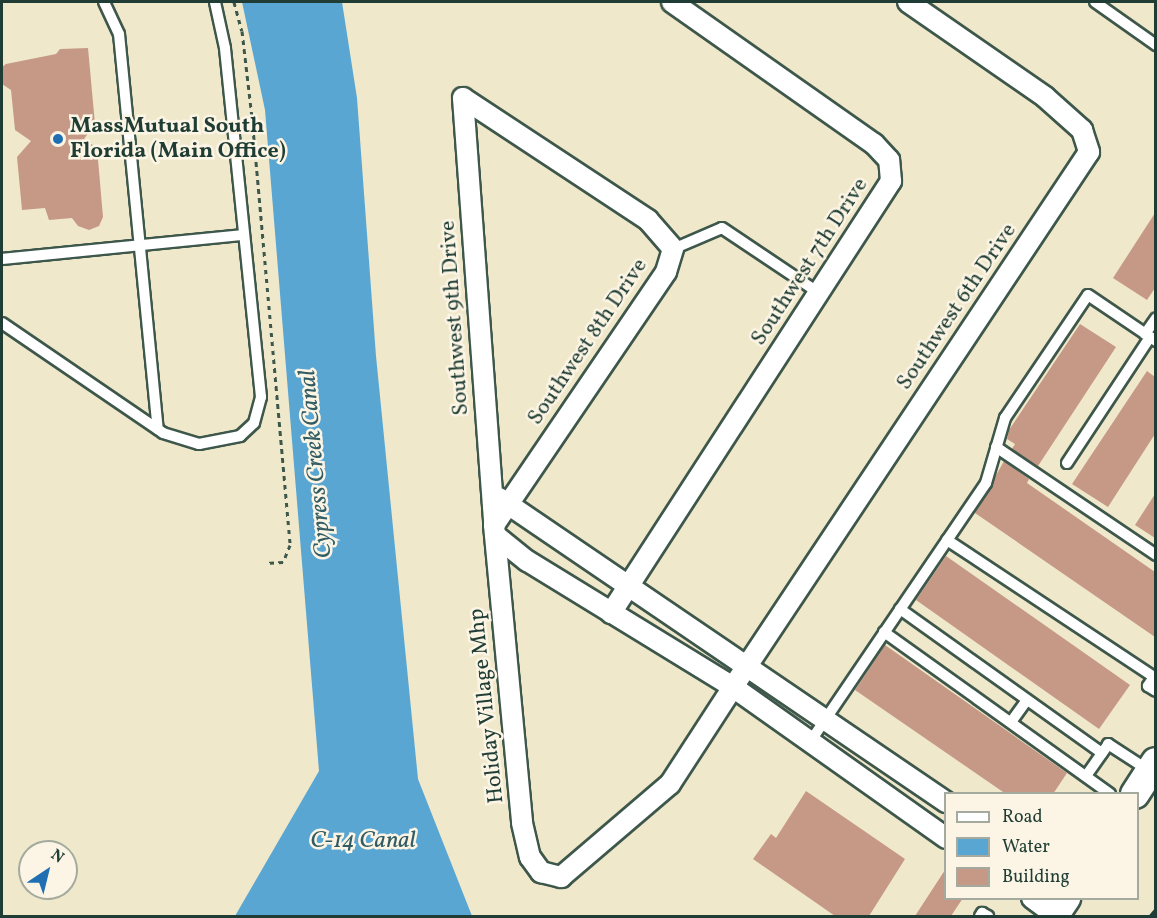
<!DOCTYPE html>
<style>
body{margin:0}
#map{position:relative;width:1157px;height:918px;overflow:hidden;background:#efe8cb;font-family:Vollkorn,serif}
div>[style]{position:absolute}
.water>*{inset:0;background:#5aa6d3}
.building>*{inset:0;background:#c69987}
.path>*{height:3px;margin-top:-1.5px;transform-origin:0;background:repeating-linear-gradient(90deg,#3e574b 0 4.5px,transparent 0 9px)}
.roads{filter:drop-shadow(2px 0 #3e574b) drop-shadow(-2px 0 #3e574b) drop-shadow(0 2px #3e574b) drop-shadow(0 -2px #3e574b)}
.service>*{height:10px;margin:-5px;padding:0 5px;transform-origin:5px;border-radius:5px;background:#fff}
.minor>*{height:20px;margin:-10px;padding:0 10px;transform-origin:10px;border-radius:10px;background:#fff}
.secondary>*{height:28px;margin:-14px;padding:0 14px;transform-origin:14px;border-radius:14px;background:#fff}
.rail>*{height:4.5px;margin:-2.25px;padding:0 2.25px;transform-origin:2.25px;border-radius:2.25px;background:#1f3d34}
.dots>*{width:16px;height:16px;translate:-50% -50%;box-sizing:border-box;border:3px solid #fcf5e5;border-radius:50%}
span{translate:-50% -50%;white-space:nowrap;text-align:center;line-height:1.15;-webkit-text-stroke:5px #fcf5e5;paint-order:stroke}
.poi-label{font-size:22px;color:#1f3d34;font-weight:700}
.left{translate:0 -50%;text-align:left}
.street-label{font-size:22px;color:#1f3d34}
.water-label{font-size:24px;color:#315c64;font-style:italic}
.frame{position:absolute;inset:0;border:3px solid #1f3d34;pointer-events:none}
.legend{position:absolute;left:944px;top:792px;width:195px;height:108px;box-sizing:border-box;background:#fcf5e5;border:2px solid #a4ab9e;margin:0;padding:8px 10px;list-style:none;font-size:18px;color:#1f3d34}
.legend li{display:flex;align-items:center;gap:12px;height:30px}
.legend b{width:30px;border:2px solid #a4ab9e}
.north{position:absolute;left:18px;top:840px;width:60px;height:60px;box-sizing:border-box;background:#fcf5e5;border:2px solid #a4ab9e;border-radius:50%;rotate:35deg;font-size:16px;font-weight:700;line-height:24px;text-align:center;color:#1f3d34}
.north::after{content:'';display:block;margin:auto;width:21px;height:27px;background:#1f6fb2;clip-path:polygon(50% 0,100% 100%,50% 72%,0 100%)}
</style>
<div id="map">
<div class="water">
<i style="clip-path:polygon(242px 2px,342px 2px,357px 98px,376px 356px,418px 779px,472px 916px,235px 916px,319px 771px,265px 110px)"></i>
</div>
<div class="building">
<i style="clip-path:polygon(88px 48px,95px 124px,84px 139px,97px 148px,103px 217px,99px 226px,89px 230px,78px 226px,72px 218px,49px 220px,45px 208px,22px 210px,17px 157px,31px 141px,15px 130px,11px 90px,2px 84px,2px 67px,6px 64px,56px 54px,60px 49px)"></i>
<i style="clip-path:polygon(1155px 213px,1155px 288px,1147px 300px,1113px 278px)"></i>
<i style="clip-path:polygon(1080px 324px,1116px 347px,1038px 466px,1012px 449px,1015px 444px,1007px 439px,1009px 430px)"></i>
<i style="clip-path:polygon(1147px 371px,1155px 377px,1155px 434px,1108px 507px,1072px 484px)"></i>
<i style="clip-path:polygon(1004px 461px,1029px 479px,1027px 483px,1155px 572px,1155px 637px,975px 513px)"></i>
<i style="clip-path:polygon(1155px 494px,1155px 538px,1135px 525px)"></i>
<i style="clip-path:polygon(946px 556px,1130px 685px,1099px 729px,916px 600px)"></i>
<i style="clip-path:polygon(885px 645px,1067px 773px,1053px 794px,1006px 794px,855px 690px)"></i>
<i style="clip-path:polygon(806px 791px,905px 859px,869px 916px,835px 916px,753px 859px,771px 834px,776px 838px)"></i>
<i style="clip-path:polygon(945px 870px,945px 898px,963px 898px,951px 916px,915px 916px)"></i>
</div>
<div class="path">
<i style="left:234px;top:2px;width:30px;rotate:75deg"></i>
<i style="left:242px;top:31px;width:87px;rotate:83.4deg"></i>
<i style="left:252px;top:117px;width:430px;rotate:84.9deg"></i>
<i style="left:290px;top:545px;width:18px;rotate:112deg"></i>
<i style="left:283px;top:562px;width:17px;rotate:177deg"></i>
</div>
<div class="roads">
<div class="service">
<i style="left:104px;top:2px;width:35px;rotate:65deg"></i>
<i style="left:119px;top:34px;width:397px;rotate:84.4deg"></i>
<i style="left:1095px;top:2px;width:75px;rotate:35.2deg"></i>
<i style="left:673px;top:249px;width:53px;rotate:-23.2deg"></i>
<i style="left:722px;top:228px;width:117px;rotate:33.8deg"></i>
<i style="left:2px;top:259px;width:243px;rotate:-5.7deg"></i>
<i style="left:2px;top:323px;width:195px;rotate:34.3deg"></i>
<i style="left:163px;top:433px;width:38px;rotate:17deg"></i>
<i style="left:199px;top:444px;width:42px;rotate:-11deg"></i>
<i style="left:240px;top:436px;width:19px;rotate:-43deg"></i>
<i style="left:254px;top:423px;width:27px;rotate:-75deg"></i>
<i style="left:261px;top:397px;width:351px;rotate:-95.9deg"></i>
<i style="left:225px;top:48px;width:47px;rotate:-102.3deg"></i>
<i style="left:1145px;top:334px;width:19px;rotate:-55deg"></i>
<i style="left:996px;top:447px;width:193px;rotate:34deg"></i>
<i style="left:1067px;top:463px;width:151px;rotate:-56.6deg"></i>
<i style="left:947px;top:540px;width:248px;rotate:33.5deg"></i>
<i style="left:1154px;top:677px;width:11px;rotate:124deg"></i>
<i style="left:1148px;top:686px;width:9px;rotate:32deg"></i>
<i style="left:900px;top:609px;width:248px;rotate:35.5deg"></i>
<i style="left:884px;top:632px;width:278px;rotate:35.6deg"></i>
<i style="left:1011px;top:722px;width:27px;rotate:-54deg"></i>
<i style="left:810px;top:742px;width:313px;rotate:-55.8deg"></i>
<i style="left:986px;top:483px;width:68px;rotate:-73.7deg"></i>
<i style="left:1005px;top:418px;width:148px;rotate:-56deg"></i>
<i style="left:1088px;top:295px;width:82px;rotate:34.1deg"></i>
<i style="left:1086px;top:776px;width:39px;rotate:-55deg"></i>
<i style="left:1108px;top:744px;width:48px;rotate:33deg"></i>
<i style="left:980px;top:916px;width:4px;rotate:-56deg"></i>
<i style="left:982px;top:913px;width:7px;rotate:27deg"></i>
</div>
<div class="minor">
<i style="left:908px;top:2px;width:167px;rotate:34.7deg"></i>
<i style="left:1045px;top:97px;width:50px;rotate:41.7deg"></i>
<i style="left:1082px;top:130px;width:23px;rotate:72deg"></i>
<i style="left:1089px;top:152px;width:643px;rotate:123.64deg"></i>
<i style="left:733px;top:687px;width:261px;rotate:35.3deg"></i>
<i style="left:463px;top:98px;width:428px;rotate:85.8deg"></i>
<i style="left:494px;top:525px;width:299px;rotate:84.6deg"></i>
<i style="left:522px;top:823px;width:35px;rotate:77deg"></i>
<i style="left:530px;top:857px;width:19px;rotate:54deg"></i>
<i style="left:541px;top:872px;width:21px;rotate:14deg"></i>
<i style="left:561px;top:877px;width:143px;rotate:-40.5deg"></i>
<i style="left:670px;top:784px;width:116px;rotate:-57deg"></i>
<i style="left:733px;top:687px;width:241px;rotate:-148.5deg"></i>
<i style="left:527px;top:561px;width:41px;rotate:-140.9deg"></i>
<i style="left:463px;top:98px;width:222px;rotate:33.4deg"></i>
<i style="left:648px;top:220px;width:38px;rotate:49deg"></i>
<i style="left:673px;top:249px;width:24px;rotate:107deg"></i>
<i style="left:666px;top:272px;width:306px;rotate:124.2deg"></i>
<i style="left:499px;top:498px;width:541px;rotate:34.22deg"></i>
<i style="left:611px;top:613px;width:515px;rotate:-57.05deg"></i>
<i style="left:891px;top:181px;width:21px;rotate:-95deg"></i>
<i style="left:889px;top:160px;width:22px;rotate:-133deg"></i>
<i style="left:874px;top:144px;width:247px;rotate:-144.9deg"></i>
<i style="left:1032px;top:898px;width:29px;rotate:36deg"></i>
</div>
<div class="secondary">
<i style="left:1135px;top:794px;width:38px;rotate:-57deg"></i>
<i style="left:1054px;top:916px;width:22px;rotate:-56deg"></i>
</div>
</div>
<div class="rail">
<i style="left:1151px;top:916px;width:8px;rotate:-50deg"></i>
</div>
<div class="dots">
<i style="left:58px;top:139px;background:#1f6fb2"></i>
</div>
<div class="poi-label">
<span class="left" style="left:70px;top:139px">MassMutual South<br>Florida (Main Office)</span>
</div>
<div class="street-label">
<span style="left:810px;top:262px;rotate:-57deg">Southwest 7th Drive</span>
<span style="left:957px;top:307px;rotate:-56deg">Southwest 6th Drive</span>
<span style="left:455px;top:318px;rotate:-94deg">Southwest 9th Drive</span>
<span style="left:588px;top:342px;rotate:-56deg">Southwest 8th Drive</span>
<span style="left:487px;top:706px;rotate:-96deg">Holiday Village Mhp</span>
</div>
<div class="water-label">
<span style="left:317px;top:464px;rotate:-95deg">Cypress Creek Canal</span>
<span style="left:363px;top:842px">C-14 Canal</span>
</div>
<div class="frame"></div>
<ul class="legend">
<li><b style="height:8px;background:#fff"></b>Road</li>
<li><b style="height:16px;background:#5aa6d3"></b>Water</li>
<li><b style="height:16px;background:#c69987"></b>Building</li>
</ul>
<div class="north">N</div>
</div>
